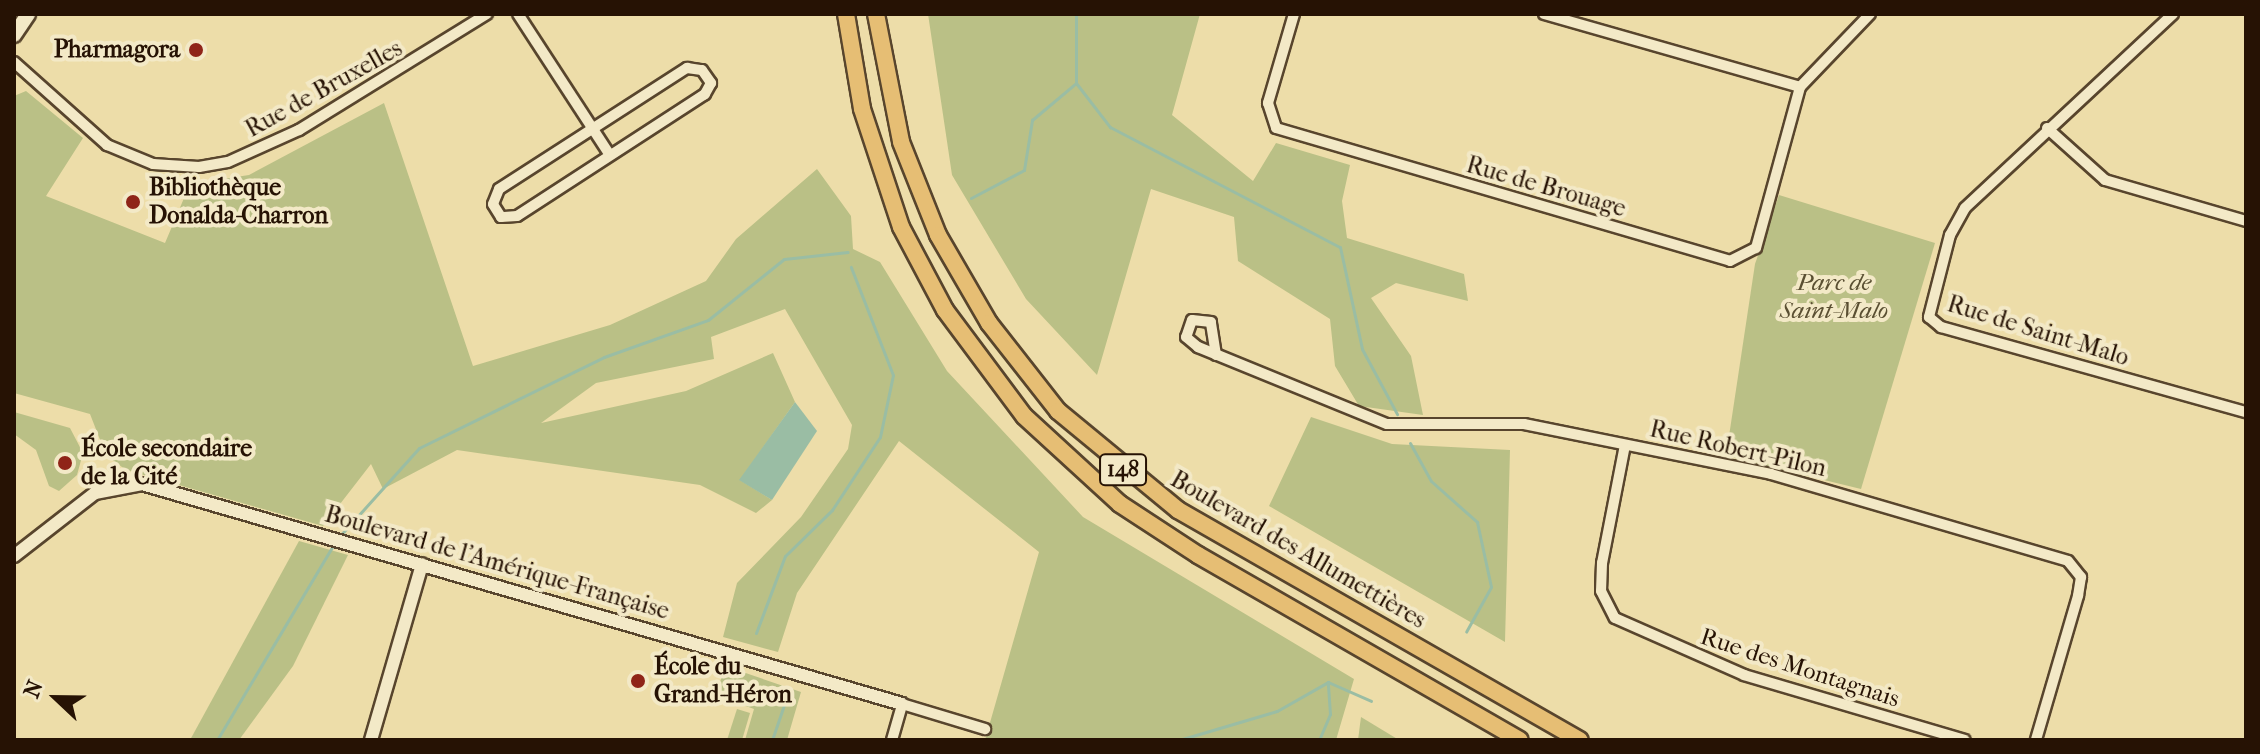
<!DOCTYPE html>
<meta charset="utf-8">
<style>
body{margin:0}
#map{position:relative;width:2260px;height:754px;overflow:hidden;background:#eddda9;font-family:"IM FELL French Canon",serif}
div>[style]{position:absolute}
.green>*{inset:0;background:#bac086}
.water>*{inset:0;background:#9abda4}
.stream>*{height:3px;margin:-1.5px;padding:0 1.5px;transform-origin:1.5px;border-radius:1.5px;background:#9abda4}
.roads{filter:drop-shadow(2px 0 #58452d) drop-shadow(-2px 0 #58452d) drop-shadow(0 2px #58452d) drop-shadow(0 -2px #58452d)}
.minor>*{height:10px;margin:-5px;padding:0 5px;transform-origin:5px;border-radius:5px;background:#f3e9c7}
.tertiary>*{height:12px;margin:-6px;padding:0 6px;transform-origin:6px;border-radius:6px;background:#f3e9c7}
.secondary>*{height:14px;margin:-7px;padding:0 7px;transform-origin:7px;border-radius:7px;background:#f3e9c7}
.trunk>*{height:16px;margin:-8px;padding:0 8px;transform-origin:8px;border-radius:8px;background:#e6be74}
.dots>*{width:22px;height:22px;translate:-50% -50%;box-sizing:border-box;border:4px solid #f3e9c7;border-radius:50%}
span{translate:-50% -50%;white-space:nowrap;text-align:center;line-height:1.15;-webkit-text-stroke:8px #f3e9c7;paint-order:stroke}
.shield-label span{padding:2px 6px;background:#f3e9c7;border:2px solid;border-radius:6px;-webkit-text-stroke-width:0}
.shield-label{font-size:22px;color:#261204;font-weight:700}
.poi-label{font-size:24px;color:#261204;font-weight:700}
.right{translate:-100% -50%;text-align:right}
.left{translate:0 -50%;text-align:left}
.street-label{font-size:24px;color:#261204}
.park-label{font-size:24px;color:#5a4f32;font-style:italic}
.frame{position:absolute;inset:0;border:16px solid #261204;pointer-events:none}
.north{position:absolute;left:16px;top:658px;width:80px;height:80px;-webkit-text-stroke:6px #f3e9c7;paint-order:stroke;rotate:292deg;font-size:22px;font-weight:700;line-height:32px;text-align:center;color:#261204}
.north::after{content:'';display:block;margin:auto;width:28px;height:36px;background:#261204;clip-path:polygon(50% 0,100% 100%,50% 72%,0 100%)}
</style>
<div id="map">
<div class="green">
<i style="clip-path:polygon(928px 14px,1200px 14px,1172px 115px,1253px 181px,1276px 143px,1350px 165px,1342px 201px,1347px 238px,1464px 274px,1468px 301px,1396px 283px,1371px 298px,1411px 356px,1423px 415px,1359px 406px,1335px 366px,1330px 319px,1238px 261px,1234px 217px,1151px 189px,1097px 375px,1026px 299px,952px 175px)"></i>
<i style="clip-path:polygon(26px 91px,83px 138px,46px 196px,165px 243px,190px 184px,249px 175px,384px 103px,473px 366px,610px 325px,706px 281px,736px 239px,817px 169px,851px 216px,853px 249px,880px 262px,947px 371px,1083px 517px,1354px 679px,1336px 740px,985px 740px,1039px 552px,899px 441px,797px 593px,778px 652px,723px 637px,737px 583px,801px 517px,848px 449px,852px 425px,785px 309px,711px 337px,714px 359px,596px 383px,541px 423px,686px 391px,773px 353px,795px 402px,740px 480px,772px 500px,756px 513px,700px 485px,457px 450px,383px 489px,371px 464px,323px 526px,126px 470px,106px 455px,90px 414px,14px 393px,14px 96px)"></i>
<i style="clip-path:polygon(1779px 195px,1935px 243px,1861px 489px,1726px 456px,1755px 264px)"></i>
<i style="clip-path:polygon(14px 412px,70px 428px,83px 453px,77px 475px,59px 491px,49px 486px,36px 450px,14px 434px)"></i>
<i style="clip-path:polygon(1311px 417px,1392px 444px,1510px 450px,1505px 642px,1269px 506px)"></i>
<i style="clip-path:polygon(299px 541px,348px 555px,293px 666px,239px 740px,190px 740px)"></i>
<i style="clip-path:polygon(725px 666px,801px 692px,787px 740px,745px 740px,754px 709px,716px 695px)"></i>
<i style="clip-path:polygon(737px 709px,750px 713px,742px 740px,727px 740px)"></i>
<i style="clip-path:polygon(1361px 717px,1399px 740px,1358px 740px)"></i>
</div>
<div class="water">
<i style="clip-path:polygon(795px 402px,817px 431px,772px 500px,739px 480px)"></i>
</div>
<div class="stream">
<i style="left:1076px;top:83px;width:56px;rotate:52.3deg"></i>
<i style="left:1110px;top:127px;width:259px;rotate:27.6deg"></i>
<i style="left:1340px;top:247px;width:104px;rotate:77.8deg"></i>
<i style="left:1362px;top:349px;width:74px;rotate:61.7deg"></i>
<i style="left:971px;top:198px;width:60px;rotate:-27.8deg"></i>
<i style="left:1024px;top:170px;width:51px;rotate:-80.9deg"></i>
<i style="left:1032px;top:120px;width:57px;rotate:-40.1deg"></i>
<i style="left:1076px;top:83px;width:69px;rotate:-90deg"></i>
<i style="left:1410px;top:443px;width:43px;rotate:61.1deg"></i>
<i style="left:1431px;top:481px;width:62px;rotate:41.7deg"></i>
<i style="left:1477px;top:522px;width:66px;rotate:77.8deg"></i>
<i style="left:1491px;top:587px;width:51px;rotate:119.1deg"></i>
<i style="left:338px;top:538px;width:121px;rotate:-48deg"></i>
<i style="left:419px;top:448px;width:206px;rotate:-26.2deg"></i>
<i style="left:604px;top:357px;width:110px;rotate:-19.6deg"></i>
<i style="left:708px;top:320px;width:97px;rotate:-38.8deg"></i>
<i style="left:784px;top:259px;width:64px;rotate:-6.2deg"></i>
<i style="left:756px;top:633px;width:82px;rotate:-69.4deg"></i>
<i style="left:785px;top:556px;width:66px;rotate:-44.4deg"></i>
<i style="left:832px;top:510px;width:87px;rotate:-56.7deg"></i>
<i style="left:880px;top:437px;width:63px;rotate:-78.2deg"></i>
<i style="left:893px;top:375px;width:116px;rotate:-111.3deg"></i>
<i style="left:742px;top:686px;width:46px;rotate:16.5deg"></i>
<i style="left:786px;top:699px;width:43px;rotate:108.9deg"></i>
<i style="left:217px;top:740px;width:228px;rotate:-59.2deg"></i>
<i style="left:1179px;top:740px;width:102px;rotate:-16.5deg"></i>
<i style="left:1277px;top:711px;width:59px;rotate:-29.6deg"></i>
<i style="left:1328px;top:682px;width:47px;rotate:23.8deg"></i>
<i style="left:1319px;top:740px;width:28px;rotate:-67deg"></i>
<i style="left:1330px;top:714px;width:32px;rotate:-94deg"></i>
</div>
<div class="roads">
<div class="minor">
<i style="left:518px;top:14px;width:168px;rotate:56.9deg"></i>
<i style="left:1294px;top:14px;width:93px;rotate:106.3deg"></i>
<i style="left:1268px;top:103px;width:26px;rotate:72deg"></i>
<i style="left:1276px;top:128px;width:473px;rotate:16.3deg"></i>
<i style="left:1730px;top:261px;width:29px;rotate:-27deg"></i>
<i style="left:1756px;top:248px;width:167px;rotate:-74.7deg"></i>
<i style="left:1800px;top:87px;width:101px;rotate:-46.2deg"></i>
<i style="left:1544px;top:14px;width:266px;rotate:15.9deg"></i>
<i style="left:2173px;top:14px;width:284px;rotate:137deg"></i>
<i style="left:1965px;top:208px;width:31px;rotate:119deg"></i>
<i style="left:1950px;top:235px;width:85px;rotate:104.4deg"></i>
<i style="left:1929px;top:317px;width:16px;rotate:40deg"></i>
<i style="left:1941px;top:327px;width:317px;rotate:15.6deg"></i>
<i style="left:14px;top:62px;width:125px;rotate:41.7deg"></i>
<i style="left:107px;top:145px;width:50px;rotate:22.4deg"></i>
<i style="left:153px;top:164px;width:46px;rotate:3.7deg"></i>
<i style="left:199px;top:167px;width:29px;rotate:-10deg"></i>
<i style="left:228px;top:162px;width:78px;rotate:-24.3deg"></i>
<i style="left:299px;top:130px;width:221px;rotate:-31.7deg"></i>
<i style="left:687px;top:68px;width:15px;rotate:8deg"></i>
<i style="left:702px;top:70px;width:16px;rotate:55deg"></i>
<i style="left:711px;top:83px;width:13px;rotate:119deg"></i>
<i style="left:705px;top:94px;width:224px;rotate:147deg"></i>
<i style="left:517px;top:216px;width:16px;rotate:176deg"></i>
<i style="left:501px;top:217px;width:15px;rotate:-122deg"></i>
<i style="left:493px;top:204px;width:16px;rotate:-68deg"></i>
<i style="left:499px;top:189px;width:224px;rotate:-32.8deg"></i>
<i style="left:2047px;top:128px;width:78px;rotate:41.9deg"></i>
<i style="left:2105px;top:180px;width:147px;rotate:16.2deg"></i>
<i style="left:1216px;top:355px;width:33px;rotate:-99deg"></i>
<i style="left:1211px;top:322px;width:19px;rotate:-174deg"></i>
<i style="left:1192px;top:320px;width:18px;rotate:109deg"></i>
<i style="left:1186px;top:337px;width:16px;rotate:40deg"></i>
<i style="left:1198px;top:347px;width:204px;rotate:22.2deg"></i>
<i style="left:1387px;top:424px;width:137px"></i>
<i style="left:1524px;top:424px;width:252px;rotate:11.4deg"></i>
<i style="left:1771px;top:474px;width:309px;rotate:16.3deg"></i>
<i style="left:2068px;top:561px;width:21px;rotate:51deg"></i>
<i style="left:2081px;top:577px;width:19px;rotate:99deg"></i>
<i style="left:2078px;top:596px;width:150px;rotate:106.3deg"></i>
<i style="left:1625px;top:445px;width:120px;rotate:101deg"></i>
<i style="left:1602px;top:563px;width:28px;rotate:92deg"></i>
<i style="left:1601px;top:591px;width:30px;rotate:63deg"></i>
<i style="left:1615px;top:618px;width:141px;rotate:23.8deg"></i>
<i style="left:1744px;top:675px;width:230px;rotate:16.4deg"></i>
<i style="left:892px;top:740px;width:37px;rotate:-74deg"></i>
<i style="left:902px;top:704px;width:87px;rotate:16.8deg"></i>
</div>
<div class="tertiary">
<i style="left:14px;top:556px;width:103px;rotate:-37.9deg"></i>
<i style="left:95px;top:493px;width:48px;rotate:-10.8deg"></i>
<i style="left:142px;top:484px;width:791px;rotate:16.14deg"></i>
<i style="left:371px;top:740px;width:183px;rotate:-73.8deg"></i>
</div>
<div class="secondary">
<i style="left:14px;top:35px;width:25px;rotate:-56deg"></i>
</div>
<div class="trunk">
<i style="left:846px;top:14px;width:96px;rotate:80.4deg"></i>
<i style="left:862px;top:109px;width:124px;rotate:71.7deg"></i>
<i style="left:901px;top:227px;width:94px;rotate:62.1deg"></i>
<i style="left:945px;top:310px;width:132px;rotate:53.3deg"></i>
<i style="left:1024px;top:416px;width:130px;rotate:42.5deg"></i>
<i style="left:1120px;top:504px;width:93px;rotate:33.2deg"></i>
<i style="left:1198px;top:555px;width:371px;rotate:29.9deg"></i>
<i style="left:876px;top:14px;width:130px;rotate:78.9deg"></i>
<i style="left:901px;top:142px;width:100px;rotate:68.3deg"></i>
<i style="left:938px;top:235px;width:102px;rotate:59.9deg"></i>
<i style="left:989px;top:323px;width:112px;rotate:51.9deg"></i>
<i style="left:1058px;top:411px;width:156px;rotate:39.5deg"></i>
<i style="left:1178px;top:510px;width:463px;rotate:29.8deg"></i>
</div>
</div>
<div class="dots">
<i style="left:196px;top:50px;background:#8f2418"></i>
<i style="left:133px;top:202px;background:#8f2418"></i>
<i style="left:65px;top:463px;background:#8f2418"></i>
<i style="left:638px;top:681px;background:#8f2418"></i>
</div>
<div class="shield-label">
<span style="left:1123px;top:470px">148</span>
</div>
<div class="poi-label">
<span class="right" style="left:180px;top:50px">Pharmagora</span>
<span class="left" style="left:149px;top:202px">Bibliothèque<br>Donalda-Charron</span>
<span class="left" style="left:81px;top:463px">École secondaire<br>de la Cité</span>
<span class="left" style="left:654px;top:681px">École du<br>Grand-Héron</span>
</div>
<div class="street-label">
<span style="left:324px;top:89px;rotate:-29deg">Rue de Bruxelles</span>
<span style="left:1546px;top:187px;rotate:16deg">Rue de Brouage</span>
<span style="left:2038px;top:331px;rotate:17deg">Rue de Saint-Malo</span>
<span style="left:1738px;top:449px;rotate:13deg">Rue Robert-Pilon</span>
<span style="left:1298px;top:550px;rotate:30deg">Boulevard des Allumettières</span>
<span style="left:497px;top:563px;rotate:16deg">Boulevard de l'Amérique-Française</span>
<span style="left:1800px;top:668px;rotate:18deg">Rue des Montagnais</span>
</div>
<div class="park-label">
<span style="left:1834px;top:297px">Parc de<br>Saint-Malo</span>
</div>
<div class="frame"></div>
<div class="north">N</div>
</div>
